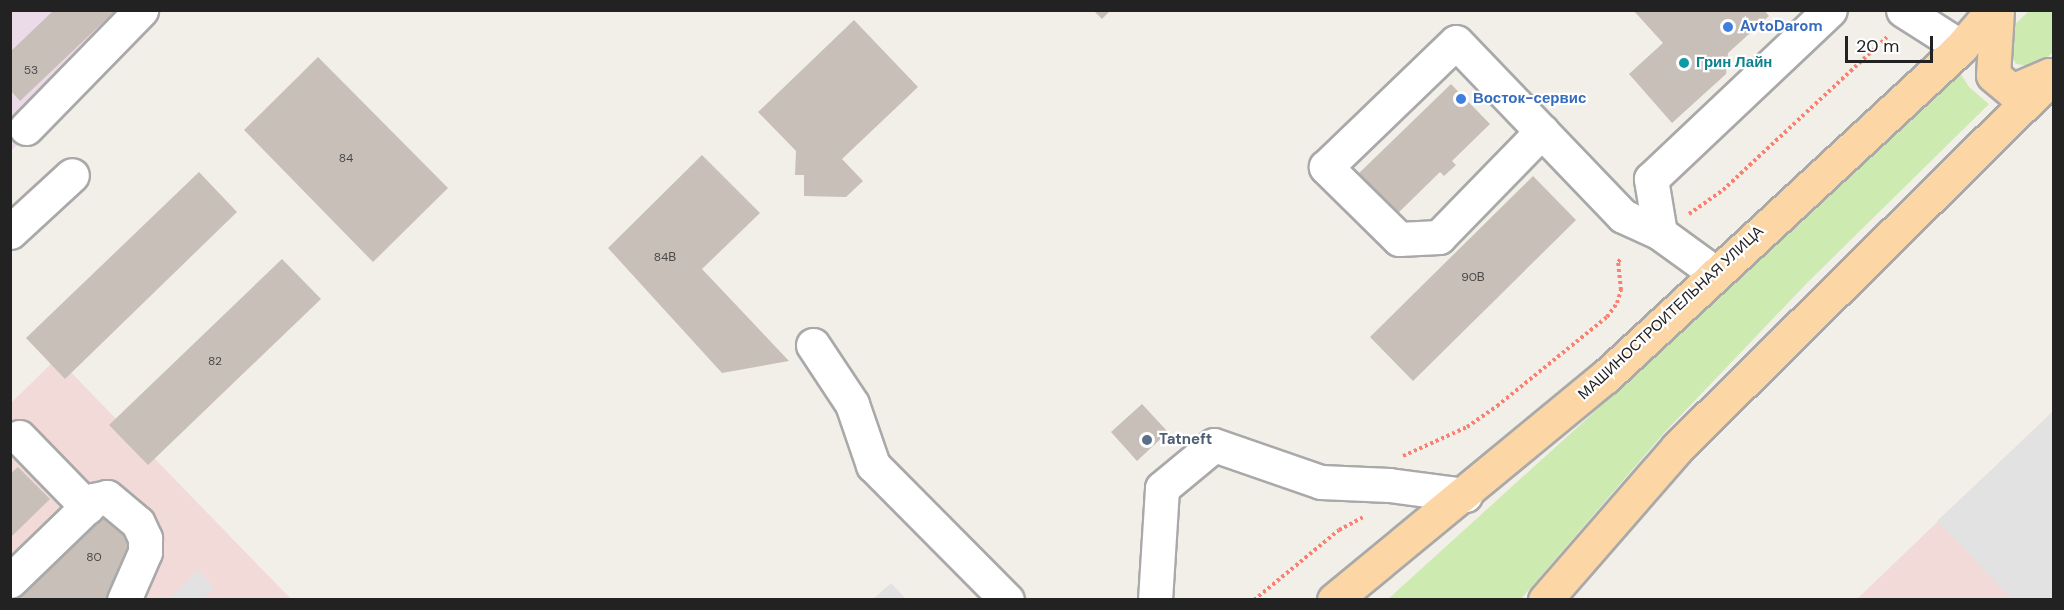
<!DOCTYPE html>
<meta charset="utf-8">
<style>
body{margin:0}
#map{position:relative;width:2064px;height:610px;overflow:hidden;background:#f2efe9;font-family:"DM Sans",sans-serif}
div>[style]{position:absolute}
.commercial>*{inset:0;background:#f2dad9}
.industrial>*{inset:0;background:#ebdbe8}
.grass>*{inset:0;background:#cdebb0}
.parking>*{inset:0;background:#e2e2e2}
.building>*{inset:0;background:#c7bfb8}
.path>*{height:4px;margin-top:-2px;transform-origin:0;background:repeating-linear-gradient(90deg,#fa8072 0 3px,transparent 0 6px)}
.roads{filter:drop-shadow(2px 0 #a9a9a9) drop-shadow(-2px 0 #a9a9a9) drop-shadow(0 2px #a9a9a9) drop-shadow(0 -2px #a9a9a9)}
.minor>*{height:33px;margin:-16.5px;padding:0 16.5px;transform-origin:16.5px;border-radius:16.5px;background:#fff}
.major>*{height:33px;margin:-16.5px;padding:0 16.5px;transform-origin:16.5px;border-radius:16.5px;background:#fcd6a4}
.dots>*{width:16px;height:16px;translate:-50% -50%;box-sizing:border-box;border:3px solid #fff;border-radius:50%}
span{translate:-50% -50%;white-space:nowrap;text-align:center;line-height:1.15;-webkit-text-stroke:4.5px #fff;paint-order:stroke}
.number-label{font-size:12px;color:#4b4948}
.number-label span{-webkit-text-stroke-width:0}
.shop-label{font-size:15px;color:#366cbe;font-weight:700}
.left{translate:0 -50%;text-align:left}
.culture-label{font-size:15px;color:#0d838f;font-weight:700}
.street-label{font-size:15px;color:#222}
.service-label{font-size:15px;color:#4e5e75;font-weight:700}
.frame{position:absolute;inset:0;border:12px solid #222;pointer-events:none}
.scale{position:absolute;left:1845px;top:36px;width:88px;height:27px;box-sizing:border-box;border:3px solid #222;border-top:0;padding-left:8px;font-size:18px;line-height:21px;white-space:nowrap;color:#222;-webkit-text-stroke:4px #fff;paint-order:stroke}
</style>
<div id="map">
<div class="commercial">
<i style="clip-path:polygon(57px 358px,291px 599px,11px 600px,11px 403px)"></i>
<i style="clip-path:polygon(2053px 411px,2053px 599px,1857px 599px)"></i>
</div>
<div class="industrial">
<i style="clip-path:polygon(11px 11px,157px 11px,11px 151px)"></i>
</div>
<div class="grass">
<i style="clip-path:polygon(2029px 11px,2053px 11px,2053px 52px,2038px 67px,2016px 64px,2007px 49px,2010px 29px)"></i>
<i style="clip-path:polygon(1953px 61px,1969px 87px,1989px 104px,1807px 283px,1664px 433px,1521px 599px,1387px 600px,1636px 374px)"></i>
</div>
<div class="parking">
<i style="clip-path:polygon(2053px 412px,2053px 599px,2012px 599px,1937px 521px)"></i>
<i style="clip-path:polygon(198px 570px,214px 587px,202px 599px,168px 599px)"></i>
<i style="clip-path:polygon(891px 583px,906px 599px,873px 599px)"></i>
</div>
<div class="building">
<i style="clip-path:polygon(54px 10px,116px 10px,20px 101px,10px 90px,10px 52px)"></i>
<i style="clip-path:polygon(1093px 10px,1111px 10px,1102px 19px)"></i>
<i style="clip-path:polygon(1633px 10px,1764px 10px,1769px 16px,1728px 53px,1726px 74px,1672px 123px,1629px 74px,1663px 43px)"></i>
<i style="clip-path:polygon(854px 20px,918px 87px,842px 159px,863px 181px,846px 197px,804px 196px,804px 175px,795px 175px,796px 151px,758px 112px)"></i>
<i style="clip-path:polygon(318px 57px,448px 188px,373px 262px,244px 130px)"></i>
<i style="clip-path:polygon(1451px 84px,1490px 124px,1452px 161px,1456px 165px,1444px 176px,1440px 172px,1393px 218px,1354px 178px)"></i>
<i style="clip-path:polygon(702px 155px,760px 213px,702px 269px,789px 361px,722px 373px,608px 248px)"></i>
<i style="clip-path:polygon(199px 172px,237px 212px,65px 379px,26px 338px)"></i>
<i style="clip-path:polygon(1533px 176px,1576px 220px,1413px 381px,1370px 337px)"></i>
<i style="clip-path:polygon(282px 259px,321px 299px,148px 465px,109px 425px)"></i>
<i style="clip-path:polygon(1142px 404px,1168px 432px,1137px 461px,1111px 432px)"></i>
<i style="clip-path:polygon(18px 467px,50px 499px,10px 538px,10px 474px)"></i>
<i style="clip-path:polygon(104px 512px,140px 549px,121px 566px,128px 573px,108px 590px,114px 598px,14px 600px)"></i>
</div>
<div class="path">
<i style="left:1689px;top:214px;width:42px;rotate:-35.2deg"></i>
<i style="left:1723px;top:190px;width:224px;rotate:-43deg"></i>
<i style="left:1403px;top:456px;width:70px;rotate:-24.4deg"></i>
<i style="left:1467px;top:427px;width:37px;rotate:-35deg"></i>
<i style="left:1497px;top:406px;width:141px;rotate:-39deg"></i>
<i style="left:1607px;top:317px;width:17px;rotate:-54deg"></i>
<i style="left:1617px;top:303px;width:14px;rotate:-73deg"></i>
<i style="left:1621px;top:290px;width:28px;rotate:-96deg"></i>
<i style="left:1618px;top:262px;width:4px;rotate:-45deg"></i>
<i style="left:1254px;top:600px;width:110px;rotate:-39.5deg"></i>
<i style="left:1339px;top:530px;width:27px;rotate:-28deg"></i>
</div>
<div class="roads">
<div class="minor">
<i style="left:1903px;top:10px;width:69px;rotate:32.5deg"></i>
<i style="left:26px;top:128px;width:165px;rotate:-45.7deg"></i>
<i style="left:1542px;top:131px;width:148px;rotate:134.2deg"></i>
<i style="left:1439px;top:237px;width:40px;rotate:177.1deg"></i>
<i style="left:1399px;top:239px;width:103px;rotate:-135.4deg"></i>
<i style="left:1326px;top:167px;width:180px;rotate:-43.9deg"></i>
<i style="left:1456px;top:42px;width:241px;rotate:46.2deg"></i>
<i style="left:1623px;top:216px;width:41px;rotate:24.7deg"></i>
<i style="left:10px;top:232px;width:84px;rotate:-42.6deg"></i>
<i style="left:1715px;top:273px;width:68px;rotate:-144deg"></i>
<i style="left:1660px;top:233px;width:55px;rotate:-99.5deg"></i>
<i style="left:1651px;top:179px;width:246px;rotate:-43.4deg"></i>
<i style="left:813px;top:345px;width:71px;rotate:56.5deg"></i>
<i style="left:852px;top:404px;width:65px;rotate:71deg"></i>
<i style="left:873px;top:465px;width:190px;rotate:45.2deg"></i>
<i style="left:19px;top:437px;width:98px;rotate:45.8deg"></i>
<i style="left:10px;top:581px;width:117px;rotate:-44deg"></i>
<i style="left:94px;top:500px;width:13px;rotate:-13deg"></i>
<i style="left:107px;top:497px;width:40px;rotate:40deg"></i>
<i style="left:138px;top:523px;width:17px;rotate:65deg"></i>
<i style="left:145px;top:538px;width:14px;rotate:90deg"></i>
<i style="left:145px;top:552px;width:52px;rotate:113.6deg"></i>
<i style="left:1155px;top:600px;width:112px;rotate:-86.4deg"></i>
<i style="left:1162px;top:488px;width:67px;rotate:-39.6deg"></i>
<i style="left:1214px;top:445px;width:113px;rotate:19.1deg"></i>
<i style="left:1321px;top:482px;width:68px;rotate:2.5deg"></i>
<i style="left:1389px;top:485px;width:77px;rotate:7.5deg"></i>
</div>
<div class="major">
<i style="left:1997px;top:10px;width:65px;rotate:93.5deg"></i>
<i style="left:1993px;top:75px;width:25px;rotate:40deg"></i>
<i style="left:2012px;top:91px;width:40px;rotate:-23.4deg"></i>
<i style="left:1334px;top:600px;width:351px;rotate:-39.5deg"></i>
<i style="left:1605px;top:377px;width:485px;rotate:-42.8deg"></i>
<i style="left:1961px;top:47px;width:49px;rotate:-49.1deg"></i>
<i style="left:1545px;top:600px;width:201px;rotate:-49deg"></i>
<i style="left:1677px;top:448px;width:530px;rotate:-44.69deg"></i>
</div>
</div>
<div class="dots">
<i style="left:1728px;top:27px;background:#3f7fe0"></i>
<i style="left:1684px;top:63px;background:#0f9aa8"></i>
<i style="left:1461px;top:99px;background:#3f7fe0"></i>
<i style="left:1147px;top:440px;background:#5c6f8a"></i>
</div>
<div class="number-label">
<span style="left:31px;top:71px">53</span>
<span style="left:346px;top:159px">84</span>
<span style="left:665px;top:258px">84В</span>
<span style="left:1473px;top:278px">90В</span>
<span style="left:215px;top:362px">82</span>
<span style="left:94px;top:558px">80</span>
</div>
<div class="shop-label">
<span class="left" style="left:1740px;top:27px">AvtoDarom</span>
<span class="left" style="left:1473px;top:99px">Восток-сервис</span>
</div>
<div class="culture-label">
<span class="left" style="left:1696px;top:63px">Грин Лайн</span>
</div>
<div class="street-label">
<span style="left:1671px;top:313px;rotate:-43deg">МАШИНОСТРОИТЕЛЬНАЯ УЛИЦА</span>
</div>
<div class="service-label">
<span class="left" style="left:1159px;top:440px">Tatneft</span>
</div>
<div class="frame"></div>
<div class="scale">20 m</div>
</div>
